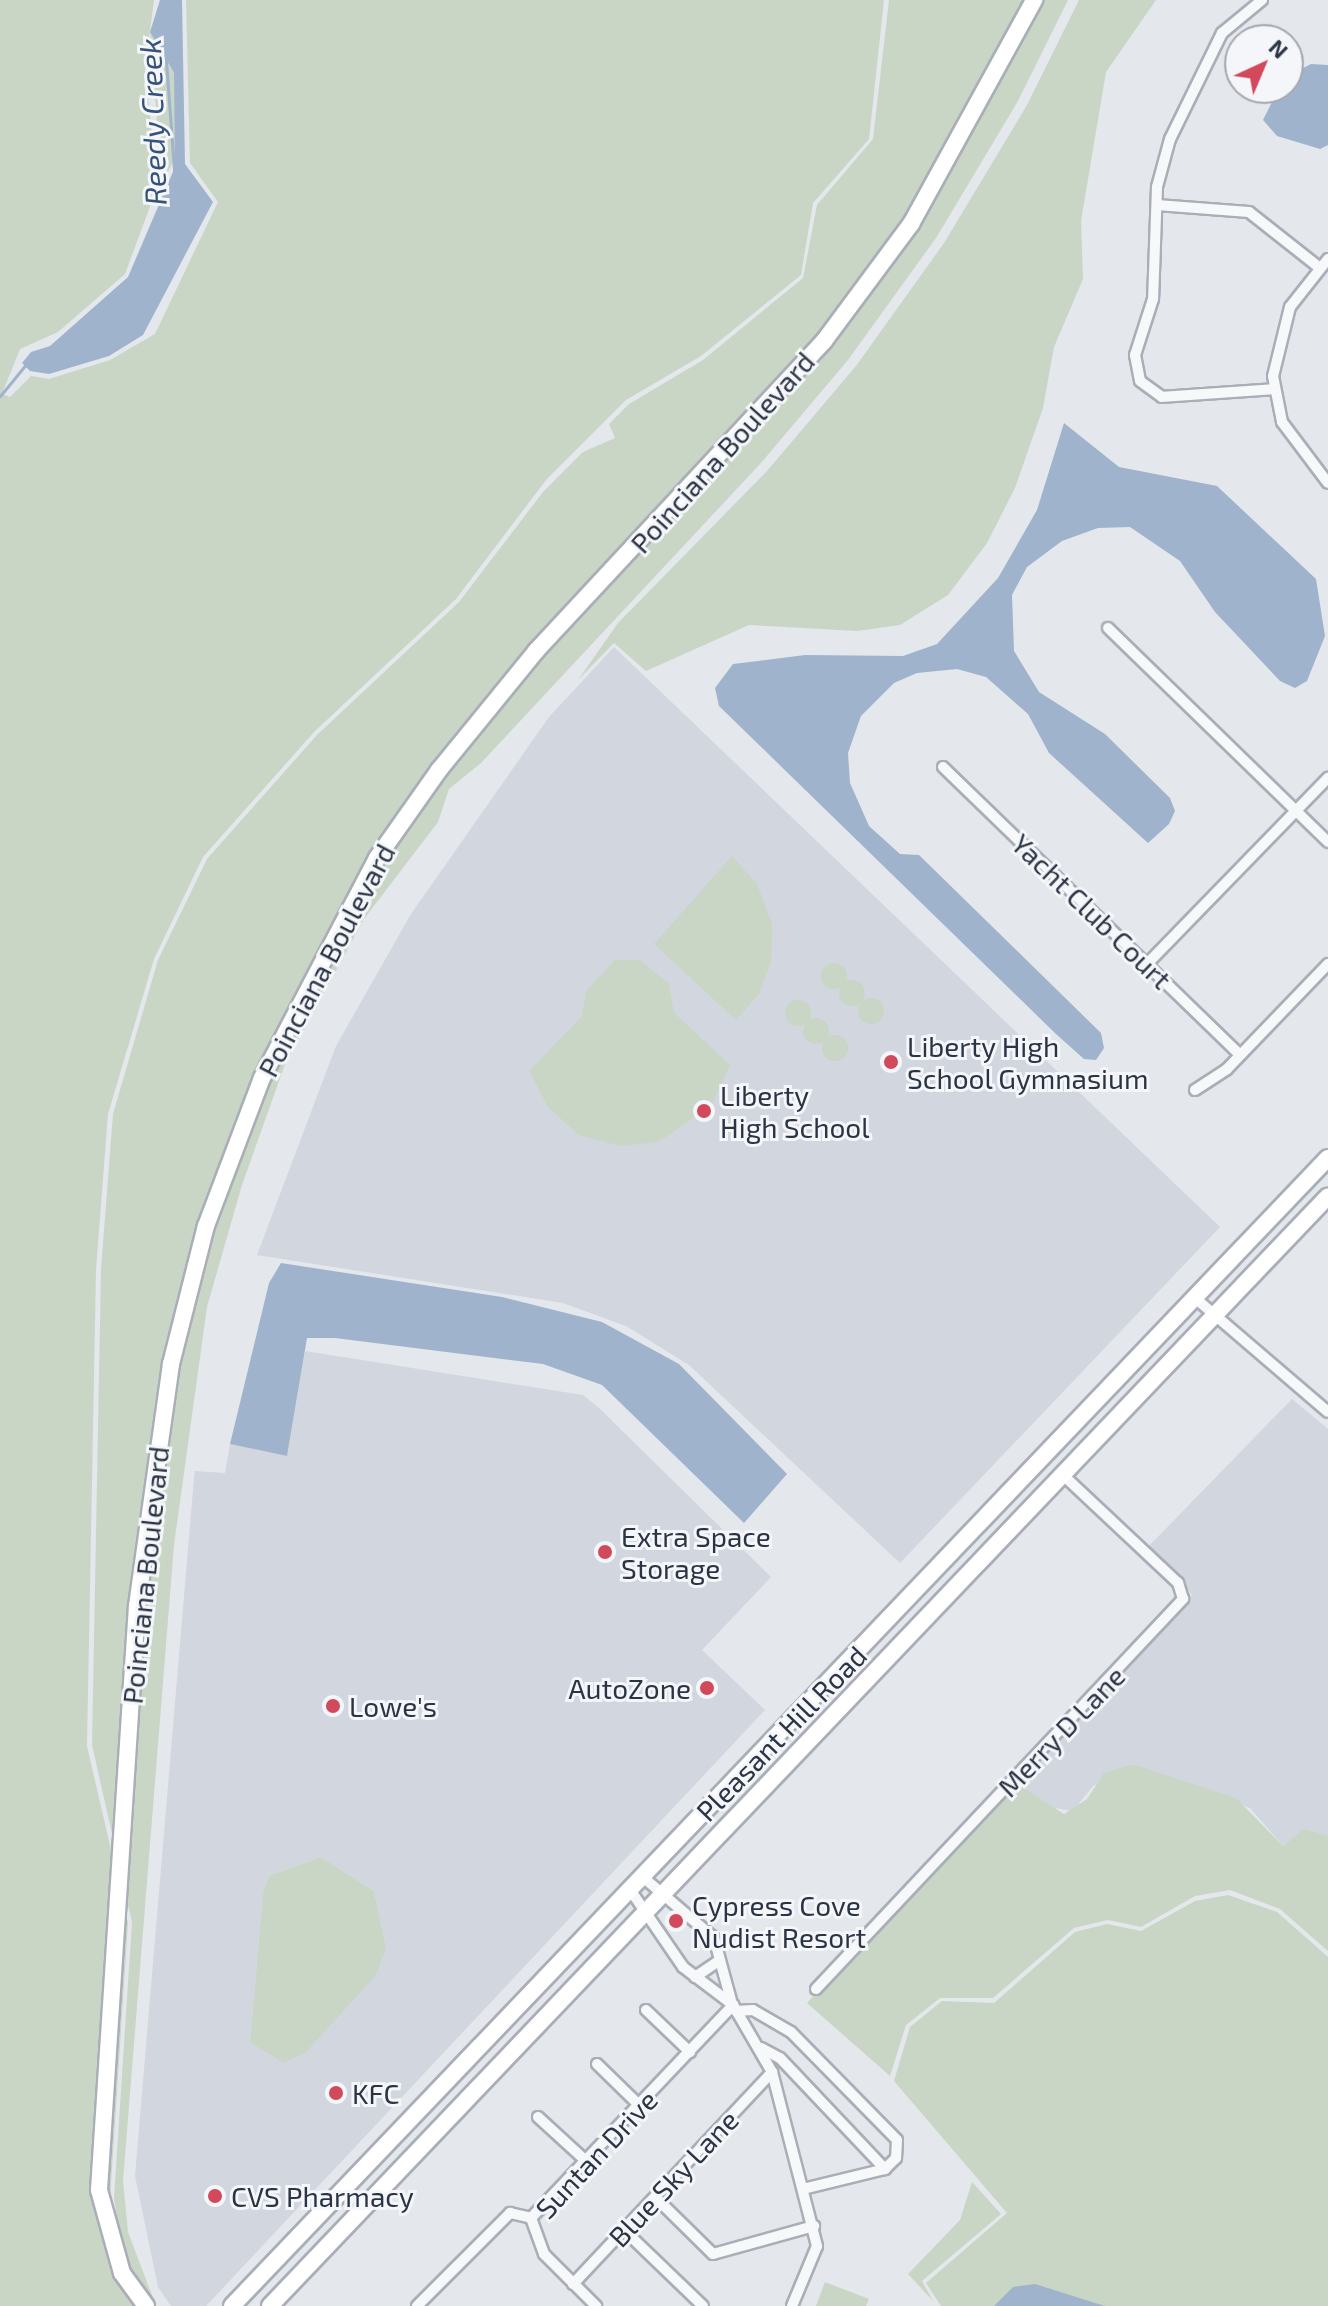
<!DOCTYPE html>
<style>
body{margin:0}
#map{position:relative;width:1328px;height:2306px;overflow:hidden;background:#e4e7ec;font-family:"Exo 2",sans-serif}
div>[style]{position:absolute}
.built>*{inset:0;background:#d2d6de}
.green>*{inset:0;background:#c9d6c5}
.round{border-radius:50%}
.water>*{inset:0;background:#9fb4cc}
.stream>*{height:3px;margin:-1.5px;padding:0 1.5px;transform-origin:1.5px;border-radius:1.5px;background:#9fb4cc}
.roads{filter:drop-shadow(2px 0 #a9aeb7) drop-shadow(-2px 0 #a9aeb7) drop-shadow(0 2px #a9aeb7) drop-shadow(0 -2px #a9aeb7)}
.minor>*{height:10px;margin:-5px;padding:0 5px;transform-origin:5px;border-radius:5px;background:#f7f8fa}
.primary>*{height:16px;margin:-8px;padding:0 8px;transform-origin:8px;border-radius:8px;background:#fff}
.dots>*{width:22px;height:22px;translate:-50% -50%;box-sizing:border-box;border:4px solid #f4f6f9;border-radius:50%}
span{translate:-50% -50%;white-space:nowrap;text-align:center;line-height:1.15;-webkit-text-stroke:6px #f4f6f9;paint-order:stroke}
.street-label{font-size:28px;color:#2b3445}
.poi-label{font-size:28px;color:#2b3445}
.left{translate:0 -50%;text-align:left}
.right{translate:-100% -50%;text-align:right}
.water-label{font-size:30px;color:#34527a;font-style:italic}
.north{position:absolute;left:1224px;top:24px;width:80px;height:80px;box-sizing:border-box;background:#f4f6f9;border:2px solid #a4a8b1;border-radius:50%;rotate:44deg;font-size:22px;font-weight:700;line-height:32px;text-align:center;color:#2b3445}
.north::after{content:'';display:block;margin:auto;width:28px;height:36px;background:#d1495b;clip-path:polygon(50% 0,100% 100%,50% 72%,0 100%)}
</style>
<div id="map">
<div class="built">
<i style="clip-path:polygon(614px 647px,1220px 1227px,900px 1563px,689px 1365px,626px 1326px,563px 1303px,257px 1255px,336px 1046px,411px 914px,549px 717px)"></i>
<i style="clip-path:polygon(evenodd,305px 1351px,583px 1395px,599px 1408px,771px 1577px,702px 1650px,765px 1710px,206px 2306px,171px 2306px,158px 2287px,135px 2176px,194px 1478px,195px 1471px,225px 1473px,230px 1444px,287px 1456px,305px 1351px,321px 1857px,374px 1891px,386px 1947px,250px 2042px,263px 1892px,269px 1876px,321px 1857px)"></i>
<i style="clip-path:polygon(1292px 1399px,1328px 1429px,1328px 1835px,1303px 1829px,1283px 1846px,1250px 1808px,1133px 1764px,1093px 1786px,1073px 1811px,1042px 1806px,1017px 1784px,1192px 1595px,1148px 1547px)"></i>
</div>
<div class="green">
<i style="clip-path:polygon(0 0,154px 0,145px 70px,158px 185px,125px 274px,58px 332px,20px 349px,2px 394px,10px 397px,31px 376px,49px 379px,110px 360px,155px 334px,218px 202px,190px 163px,186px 0,884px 0,869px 139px,813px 203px,801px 275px,701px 356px,626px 400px,546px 480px,456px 599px,314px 732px,203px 857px,154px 959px,108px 1114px,96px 1270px,87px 1746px,128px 1923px,110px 2199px,116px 2247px,138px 2306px,0 2306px)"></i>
<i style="clip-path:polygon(889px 0,1068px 0,1018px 101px,936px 238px,848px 360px,760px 464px,481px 763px,449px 789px,438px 822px,364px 919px,284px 1067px,242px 1185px,207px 1307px,174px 1545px,123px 2181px,128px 2232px,156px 2306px,143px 2306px,121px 2246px,114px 2198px,132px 1922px,92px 1745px,101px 1269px,113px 1114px,158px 960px,207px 859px,317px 735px,459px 602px,543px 492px,583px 452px,615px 438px,609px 424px,629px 404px,703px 360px,803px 278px,817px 205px,873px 139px)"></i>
<i style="clip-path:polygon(1079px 0,1156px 0,1106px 72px,1081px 221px,1083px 279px,1054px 347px,1043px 408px,1015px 488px,987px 543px,948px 595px,900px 625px,857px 631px,749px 625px,646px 671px,614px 643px,578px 680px,618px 623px,767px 471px,856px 366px,944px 243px,1027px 105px)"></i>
<i style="clip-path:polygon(150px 32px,174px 74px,179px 150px,162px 184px)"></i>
<i style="clip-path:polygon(732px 856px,757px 884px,772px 924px,771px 961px,759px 994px,736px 1020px,654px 944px)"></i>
<i style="clip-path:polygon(615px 960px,640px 960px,669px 984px,674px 1013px,730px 1065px,711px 1106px,658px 1142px,620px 1146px,579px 1135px,548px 1107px,529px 1071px,582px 1016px,586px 991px)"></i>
<i class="round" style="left:821px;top:963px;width:26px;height:26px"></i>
<i class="round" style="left:839px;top:980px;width:26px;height:26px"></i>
<i class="round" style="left:858px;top:998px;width:26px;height:26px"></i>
<i class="round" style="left:785px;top:1000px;width:26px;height:26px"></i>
<i class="round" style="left:803px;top:1018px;width:26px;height:26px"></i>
<i class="round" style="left:822px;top:1035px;width:26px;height:26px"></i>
<i style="clip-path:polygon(1133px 1764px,1236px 1798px,1283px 1846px,1303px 1829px,1328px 1835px,1328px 1951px,1280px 1909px,1230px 1890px,1195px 1896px,1141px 1927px,1108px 1920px,1074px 1928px,993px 1998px,940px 1998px,906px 2025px,890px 2076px,807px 2003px,1017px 1784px,1064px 1814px,1087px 1799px,1104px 1773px)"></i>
<i style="clip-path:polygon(321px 1857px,374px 1891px,386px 1947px,376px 1975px,306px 2052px,284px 2063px,250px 2042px,263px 1892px,269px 1876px)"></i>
<i style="clip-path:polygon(1228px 1895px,1277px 1912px,1328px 1957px,1328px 2306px,941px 2306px,926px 2283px,1007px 2213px,894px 2081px,910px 2027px,942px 2001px,994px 2003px,1075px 1932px,1107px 1924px,1141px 1931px,1195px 1901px)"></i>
<i style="clip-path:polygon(972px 2182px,1001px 2214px,922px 2281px,933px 2301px,908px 2274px,960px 2220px)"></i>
<i style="clip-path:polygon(825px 2282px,869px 2299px,866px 2306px,816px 2306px)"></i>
</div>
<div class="water">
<i style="clip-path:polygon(160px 0,182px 0,185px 164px,213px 202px,143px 335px,109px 356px,49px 374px,30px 371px,22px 363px,31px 352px,50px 346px,128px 277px,175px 167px,174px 73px,150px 32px)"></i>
<i style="clip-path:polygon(1311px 64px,1328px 65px,1328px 145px,1320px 149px,1277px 136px,1263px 120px,1279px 88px,1288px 88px,1288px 76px)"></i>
<i style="clip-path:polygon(1064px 423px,1119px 467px,1217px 486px,1316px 579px,1325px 636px,1307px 681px,1295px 688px,1280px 681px,1215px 612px,1180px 561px,1130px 527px,1098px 528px,1062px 541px,1027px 567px,1012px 595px,1014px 651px,1039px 692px,1105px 734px,1170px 798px,1175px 811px,1169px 824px,1148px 843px,1049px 753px,1028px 714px,986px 677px,957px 669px,917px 673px,894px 683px,861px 716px,848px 753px,850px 783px,869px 826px,900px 854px,919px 855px,1101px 1033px,1104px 1048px,1096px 1060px,1084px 1059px,1056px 1034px,719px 706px,715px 688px,733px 664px,805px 655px,903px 656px,937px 644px,998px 578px,1037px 510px)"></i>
<i style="clip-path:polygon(281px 1263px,502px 1297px,602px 1322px,679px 1364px,787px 1474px,744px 1523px,602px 1385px,543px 1364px,335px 1338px,307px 1338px,287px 1456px,230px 1444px,269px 1283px)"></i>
<i style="clip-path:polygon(1035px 2284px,1105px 2306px,994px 2306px,1013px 2287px)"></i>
</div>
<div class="stream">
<i style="left:165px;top:47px;width:124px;rotate:85.8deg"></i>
<i style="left:0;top:396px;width:43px;rotate:-50.7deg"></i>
</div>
<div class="roads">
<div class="minor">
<i style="left:1262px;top:0;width:52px;rotate:140.5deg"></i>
<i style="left:1222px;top:33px;width:118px;rotate:116.1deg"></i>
<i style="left:1170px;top:139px;width:50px;rotate:105.2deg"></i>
<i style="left:1157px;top:187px;width:112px;rotate:92deg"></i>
<i style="left:1153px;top:299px;width:59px;rotate:107.8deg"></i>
<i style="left:1135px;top:355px;width:26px;rotate:79deg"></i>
<i style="left:1140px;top:381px;width:27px;rotate:36deg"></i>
<i style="left:1162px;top:397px;width:113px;rotate:-4deg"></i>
<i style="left:1157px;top:205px;width:92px;rotate:4.4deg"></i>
<i style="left:1249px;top:212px;width:90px;rotate:38.3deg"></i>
<i style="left:1328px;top:259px;width:61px;rotate:128.4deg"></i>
<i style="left:1290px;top:307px;width:71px;rotate:103.8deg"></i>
<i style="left:1273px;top:376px;width:47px;rotate:78.9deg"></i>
<i style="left:1282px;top:422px;width:76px;rotate:53deg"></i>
<i style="left:1108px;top:628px;width:307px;rotate:44.2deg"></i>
<i style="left:943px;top:767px;width:414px;rotate:44.1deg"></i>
<i style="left:1147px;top:964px;width:260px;rotate:-45.8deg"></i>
<i style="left:1195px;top:1090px;width:38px;rotate:-33deg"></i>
<i style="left:1227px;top:1069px;width:146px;rotate:-46.1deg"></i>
<i style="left:1195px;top:1298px;width:175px;rotate:40.6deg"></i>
<i style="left:644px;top:1878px;width:92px;rotate:40.6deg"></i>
<i style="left:714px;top:1938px;width:64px;rotate:74.7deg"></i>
<i style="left:631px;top:1891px;width:92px;rotate:55.6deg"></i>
<i style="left:683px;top:1967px;width:63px;rotate:37.2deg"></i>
<i style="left:733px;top:2005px;width:78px;rotate:59.8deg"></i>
<i style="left:772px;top:2072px;width:180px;rotate:75.5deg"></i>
<i style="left:817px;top:2246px;width:65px;rotate:112.6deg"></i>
<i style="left:695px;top:1977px;width:30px;rotate:-34deg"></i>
<i style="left:816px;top:1989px;width:536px;rotate:-46.74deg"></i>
<i style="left:1183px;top:1599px;width:17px;rotate:-107deg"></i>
<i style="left:1178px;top:1583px;width:158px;rotate:-136.8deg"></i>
<i style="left:646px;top:2010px;width:61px;rotate:43.7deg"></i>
<i style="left:736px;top:2011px;width:17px;rotate:-3deg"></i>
<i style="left:753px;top:2010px;width:44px;rotate:30.1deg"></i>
<i style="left:791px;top:2032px;width:151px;rotate:45.5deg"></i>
<i style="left:897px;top:2140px;width:18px;rotate:93deg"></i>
<i style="left:896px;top:2158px;width:16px;rotate:135deg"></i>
<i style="left:885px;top:2169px;width:84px;rotate:166.3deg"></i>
<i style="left:761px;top:2048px;width:21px;rotate:28deg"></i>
<i style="left:780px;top:2058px;width:153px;rotate:46.6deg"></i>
<i style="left:597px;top:2064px;width:60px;rotate:44.3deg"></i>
<i style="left:538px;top:2117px;width:65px;rotate:42.5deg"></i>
<i style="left:656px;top:2198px;width:80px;rotate:44.5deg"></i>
<i style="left:713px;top:2254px;width:105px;rotate:-15.5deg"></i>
<i style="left:531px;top:2218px;width:294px;rotate:-46.5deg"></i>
<i style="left:531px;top:2218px;width:38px;rotate:70deg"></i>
<i style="left:544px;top:2254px;width:74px;rotate:45deg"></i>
<i style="left:625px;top:2231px;width:108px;rotate:43.9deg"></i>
<i style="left:573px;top:2284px;width:291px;rotate:-46.8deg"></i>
<i style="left:417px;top:2306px;width:132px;rotate:-45deg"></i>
<i style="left:510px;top:2213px;width:22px;rotate:13deg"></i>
</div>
<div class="primary">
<i style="left:146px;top:2306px;width:41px;rotate:-126deg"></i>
<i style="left:122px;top:2273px;width:86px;rotate:-105.5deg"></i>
<i style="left:99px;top:2190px;width:585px;rotate:-86.28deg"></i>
<i style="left:137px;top:1606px;width:244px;rotate:-82deg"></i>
<i style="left:171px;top:1364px;width:142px;rotate:-75.8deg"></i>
<i style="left:206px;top:1226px;width:158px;rotate:-69.3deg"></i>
<i style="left:262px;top:1078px;width:248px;rotate:-62.4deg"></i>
<i style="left:377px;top:858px;width:108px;rotate:-54.8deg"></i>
<i style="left:439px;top:770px;width:154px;rotate:-50.8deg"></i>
<i style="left:536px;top:651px;width:423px;rotate:-47.1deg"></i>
<i style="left:824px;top:341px;width:146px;rotate:-53.4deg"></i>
<i style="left:911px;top:224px;width:256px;rotate:-61.2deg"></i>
<i style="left:232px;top:2306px;width:1587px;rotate:-46.33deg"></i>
<i style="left:270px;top:2306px;width:1533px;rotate:-46.37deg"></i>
</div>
</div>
<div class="dots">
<i style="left:891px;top:1062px;background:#d1495b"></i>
<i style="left:704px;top:1111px;background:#d1495b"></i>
<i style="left:605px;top:1552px;background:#d1495b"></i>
<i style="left:707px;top:1688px;background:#d1495b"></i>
<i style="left:333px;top:1706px;background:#d1495b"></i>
<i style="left:676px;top:1921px;background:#d1495b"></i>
<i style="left:336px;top:2093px;background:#d1495b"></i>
<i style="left:215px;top:2196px;background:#d1495b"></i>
</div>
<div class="street-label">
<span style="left:722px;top:452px;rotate:-48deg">Poinciana Boulevard</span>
<span style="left:1092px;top:911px;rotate:44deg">Yacht Club Court</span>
<span style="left:326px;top:960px;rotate:-62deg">Poinciana Boulevard</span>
<span style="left:145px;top:1575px;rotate:-84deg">Poinciana Boulevard</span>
<span style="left:1061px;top:1731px;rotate:-46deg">Merry D Lane</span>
<span style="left:781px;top:1733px;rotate:-46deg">Pleasant Hill Road</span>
<span style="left:596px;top:2154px;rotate:-47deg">Suntan Drive</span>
<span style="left:673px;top:2178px;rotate:-47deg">Blue Sky Lane</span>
</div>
<div class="poi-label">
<span class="left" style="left:907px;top:1062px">Liberty High<br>School Gymnasium</span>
<span class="left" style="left:720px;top:1111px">Liberty<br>High School</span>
<span class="left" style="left:621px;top:1552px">Extra Space<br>Storage</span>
<span class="right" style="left:691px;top:1688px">AutoZone</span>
<span class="left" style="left:349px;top:1706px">Lowe's</span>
<span class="left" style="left:692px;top:1921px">Cypress Cove<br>Nudist Resort</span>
<span class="left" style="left:352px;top:2093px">KFC</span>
<span class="left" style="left:231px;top:2196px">CVS Pharmacy</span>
</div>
<div class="water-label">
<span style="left:152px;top:122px;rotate:-92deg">Reedy Creek</span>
</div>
<div class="north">N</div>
</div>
